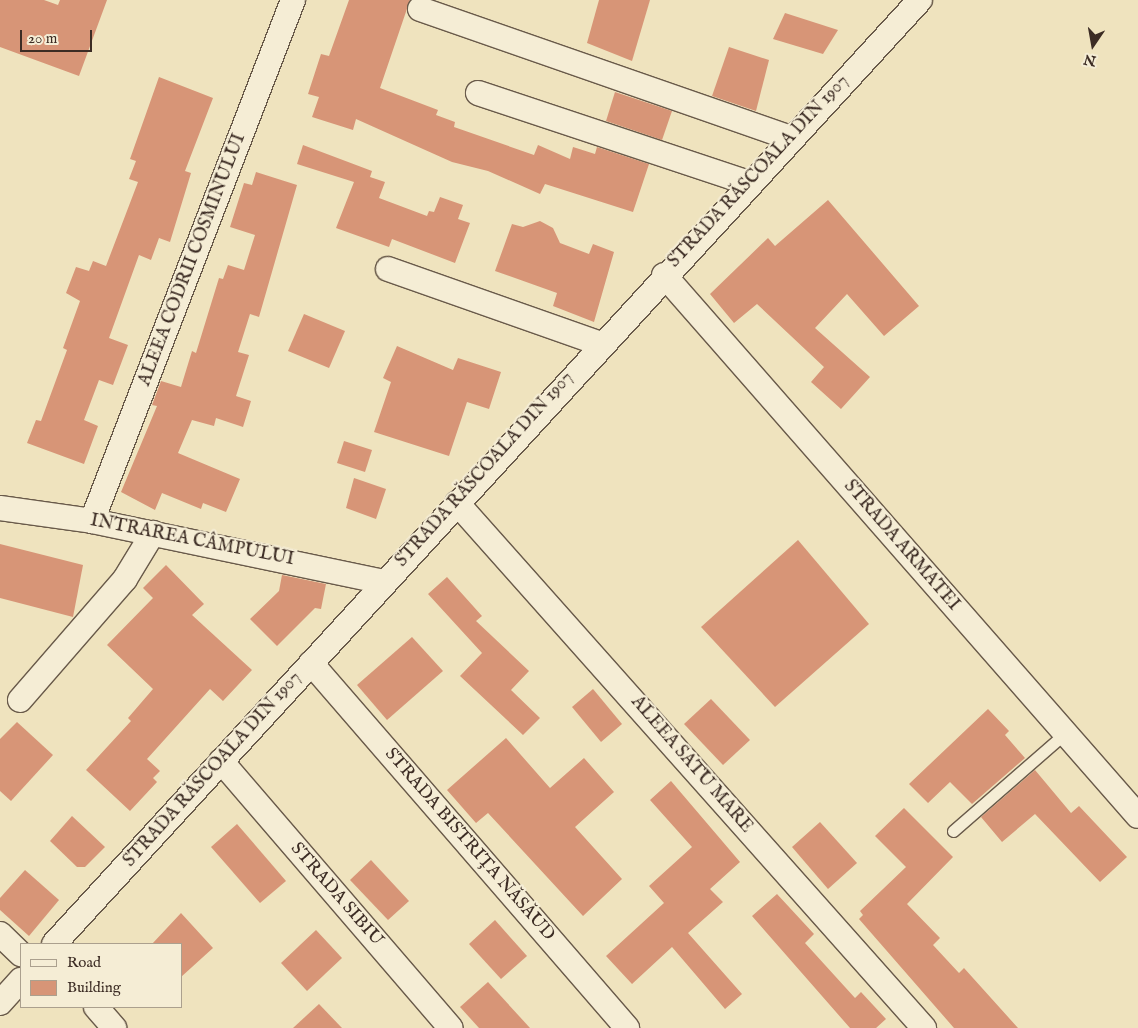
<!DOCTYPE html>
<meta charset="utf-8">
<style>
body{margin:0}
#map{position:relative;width:1138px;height:1028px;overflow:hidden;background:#efe3be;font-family:"IM FELL English",serif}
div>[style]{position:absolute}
.building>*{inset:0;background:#d79577}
.roads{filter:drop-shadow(1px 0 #695a4a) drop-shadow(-1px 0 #695a4a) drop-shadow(0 1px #695a4a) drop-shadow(0 -1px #695a4a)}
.lane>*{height:11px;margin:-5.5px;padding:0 5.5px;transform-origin:5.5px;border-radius:5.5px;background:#f5edd5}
.street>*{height:24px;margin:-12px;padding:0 12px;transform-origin:12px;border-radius:12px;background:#f5edd5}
span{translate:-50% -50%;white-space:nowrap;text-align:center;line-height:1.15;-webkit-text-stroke:4.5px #f5edd5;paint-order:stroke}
.street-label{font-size:18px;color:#3c2c24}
.legend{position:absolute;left:20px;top:943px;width:162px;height:65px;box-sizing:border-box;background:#f5edd5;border:1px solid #aba08e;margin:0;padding:6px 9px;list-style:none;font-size:15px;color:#3c2c24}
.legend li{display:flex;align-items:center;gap:10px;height:25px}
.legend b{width:25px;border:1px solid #aba08e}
.north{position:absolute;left:1068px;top:20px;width:50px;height:50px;-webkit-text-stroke:4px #f5edd5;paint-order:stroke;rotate:192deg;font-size:14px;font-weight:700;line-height:20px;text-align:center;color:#3c2c24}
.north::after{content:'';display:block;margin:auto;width:18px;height:22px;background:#3c2c24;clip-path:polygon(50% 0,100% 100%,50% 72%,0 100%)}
.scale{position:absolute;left:20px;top:30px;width:72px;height:22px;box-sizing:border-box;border:2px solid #3c2c24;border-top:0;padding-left:6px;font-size:15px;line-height:18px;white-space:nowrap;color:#3c2c24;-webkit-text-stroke:4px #f5edd5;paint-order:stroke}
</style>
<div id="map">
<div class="building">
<i style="clip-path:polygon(0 0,44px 0,58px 5px,60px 0,107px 0,79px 76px,0 47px)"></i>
<i style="clip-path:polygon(349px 0,410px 0,380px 88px,438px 110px,436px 115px,455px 122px,454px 127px,534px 155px,538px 145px,570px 159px,573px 147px,595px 154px,597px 147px,649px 164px,633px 212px,545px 184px,540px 194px,488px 171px,452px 162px,356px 119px,353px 130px,312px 117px,319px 97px,308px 94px,321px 54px,329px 56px)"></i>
<i style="clip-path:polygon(599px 0,650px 0,632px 61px,587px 43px)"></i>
<i style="clip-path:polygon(785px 13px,838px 30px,823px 54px,773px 39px)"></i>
<i style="clip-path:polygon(729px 47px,769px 60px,756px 111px,712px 96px)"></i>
<i style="clip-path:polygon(159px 77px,213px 98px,185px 171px,191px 173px,170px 242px,159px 238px,151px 260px,139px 255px,109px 338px,128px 345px,113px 385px,99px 380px,84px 420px,98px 426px,84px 464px,27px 443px,36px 420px,41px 421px,67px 350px,63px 348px,80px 301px,66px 293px,76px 267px,89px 271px,93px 261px,106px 266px,138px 182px,129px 179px,136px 161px,130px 159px)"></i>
<i style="clip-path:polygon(615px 92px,672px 111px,662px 140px,606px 121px)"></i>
<i style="clip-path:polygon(303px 145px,372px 171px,370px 177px,385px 182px,379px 198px,427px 216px,429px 211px,434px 212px,440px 197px,463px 205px,458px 219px,470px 223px,455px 263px,392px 239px,389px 247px,336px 228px,354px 182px,297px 164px)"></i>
<i style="clip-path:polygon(256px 172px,297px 185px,259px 317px,250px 314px,238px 352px,249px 355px,236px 396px,251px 401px,243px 427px,216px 418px,214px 426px,192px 420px,178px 453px,240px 479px,226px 512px,203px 503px,201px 509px,162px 493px,155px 510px,121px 492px,157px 406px,152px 405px,161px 381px,181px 387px,192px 351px,196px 353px,219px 278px,223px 279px,228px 265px,244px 270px,255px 235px,230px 227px,244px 183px,252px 185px)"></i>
<i style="clip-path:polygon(828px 200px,919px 306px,884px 336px,847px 294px,815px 328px,870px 377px,841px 409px,811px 382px,824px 367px,757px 304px,734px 323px,710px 294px,768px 238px,775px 246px)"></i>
<i style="clip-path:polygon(540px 221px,553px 228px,560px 243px,589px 254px,593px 244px,614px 252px,594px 322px,553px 306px,557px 293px,495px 271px,512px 224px,523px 227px)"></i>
<i style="clip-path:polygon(304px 314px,345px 331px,329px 368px,288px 351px)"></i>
<i style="clip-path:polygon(397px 346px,453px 370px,458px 358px,501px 372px,489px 409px,467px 402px,449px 456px,374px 432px,391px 382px,383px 378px)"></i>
<i style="clip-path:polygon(344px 441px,372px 450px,365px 472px,337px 463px)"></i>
<i style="clip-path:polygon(354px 478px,386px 489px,376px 519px,346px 508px)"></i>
<i style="clip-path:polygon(798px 540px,869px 624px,775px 707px,701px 627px)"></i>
<i style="clip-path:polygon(0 544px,83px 565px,73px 617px,0 598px)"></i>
<i style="clip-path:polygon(166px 565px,204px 604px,192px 615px,252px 670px,223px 701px,210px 689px,147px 759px,160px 771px,153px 778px,157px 782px,130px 811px,86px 770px,131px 721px,128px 718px,153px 689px,107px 645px,153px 598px,143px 588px)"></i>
<i style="clip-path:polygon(282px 575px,326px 584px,321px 609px,315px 608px,277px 646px,250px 619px,279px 591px)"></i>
<i style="clip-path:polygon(447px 577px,482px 616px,476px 621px,529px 671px,511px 690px,540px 718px,523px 735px,460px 676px,482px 653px,428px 594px)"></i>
<i style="clip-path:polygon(412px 637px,443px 671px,387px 720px,357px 685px)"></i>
<i style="clip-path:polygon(593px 689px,622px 724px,601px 742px,572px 707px)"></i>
<i style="clip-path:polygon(711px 699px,750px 740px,723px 765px,684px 724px)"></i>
<i style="clip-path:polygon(988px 709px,1009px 731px,1005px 735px,1025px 758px,972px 804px,950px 782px,928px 803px,909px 784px)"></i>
<i style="clip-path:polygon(17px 722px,53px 755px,11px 801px,0 791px,0 739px)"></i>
<i style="clip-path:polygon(506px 738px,550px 788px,584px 758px,614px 792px,575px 827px,622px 879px,583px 916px,488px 813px,476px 823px,447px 790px)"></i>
<i style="clip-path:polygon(1035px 770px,1071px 813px,1079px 806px,1127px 857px,1100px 882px,1035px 814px,1002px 842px,981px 817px)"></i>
<i style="clip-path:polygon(671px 781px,740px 862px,710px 889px,723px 902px,688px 933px,742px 994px,725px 1009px,672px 947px,632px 984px,606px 956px,664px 903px,649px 886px,692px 847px,650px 800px)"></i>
<i style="clip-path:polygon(904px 808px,953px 857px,907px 904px,940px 938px,933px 945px,959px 973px,964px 968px,1018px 1028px,954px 1028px,859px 919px,863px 915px,860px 911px,906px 867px,875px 836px)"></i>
<i style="clip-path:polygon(72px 816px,105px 847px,85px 867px,77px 867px,50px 841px)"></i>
<i style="clip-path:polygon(820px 822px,857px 863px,828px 889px,792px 847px)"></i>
<i style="clip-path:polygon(237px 824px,286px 881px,260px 903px,211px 847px)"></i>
<i style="clip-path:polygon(371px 860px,409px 901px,388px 920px,350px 880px)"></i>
<i style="clip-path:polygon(25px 870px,59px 900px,29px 936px,0 910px,0 898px)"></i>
<i style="clip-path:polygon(777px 894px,814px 934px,805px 943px,855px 998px,861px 992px,886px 1019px,876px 1028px,850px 1028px,752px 916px)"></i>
<i style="clip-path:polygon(181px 913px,213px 948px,181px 977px,181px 944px,152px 944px)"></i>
<i style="clip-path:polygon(495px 920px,527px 956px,501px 979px,469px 944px)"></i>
<i style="clip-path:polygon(316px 930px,342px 958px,307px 991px,281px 963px)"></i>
<i style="clip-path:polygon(488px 982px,530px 1028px,479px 1028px,460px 1007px)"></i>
<i style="clip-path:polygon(319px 1004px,342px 1028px,293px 1028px)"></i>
</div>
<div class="roads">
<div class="lane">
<i style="left:953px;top:831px;width:147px;rotate:-41.1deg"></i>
</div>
<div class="street">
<i style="left:420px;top:9px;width:392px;rotate:19.2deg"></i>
<i style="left:478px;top:93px;width:285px;rotate:18.4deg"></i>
<i style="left:388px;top:269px;width:226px;rotate:19.4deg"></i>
<i style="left:664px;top:275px;width:719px;rotate:48.78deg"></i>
<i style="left:457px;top:503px;width:703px;rotate:48.35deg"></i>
<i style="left:0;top:508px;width:93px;rotate:8deg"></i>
<i style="left:92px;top:521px;width:297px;rotate:11.8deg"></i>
<i style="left:92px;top:521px;width:558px;rotate:-68.9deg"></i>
<i style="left:311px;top:663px;width:483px;rotate:49.1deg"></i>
<i style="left:20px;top:700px;width:160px;rotate:-49deg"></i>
<i style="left:125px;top:579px;width:54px;rotate:-58.7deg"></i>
<i style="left:221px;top:761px;width:352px;rotate:49.3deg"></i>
<i style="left:0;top:934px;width:29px;rotate:44deg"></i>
<i style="left:54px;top:944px;width:1281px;rotate:-47.47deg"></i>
<i style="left:0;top:1003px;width:31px;rotate:-48deg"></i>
<i style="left:96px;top:1007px;width:28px;rotate:49deg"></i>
</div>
</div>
<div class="street-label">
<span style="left:759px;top:172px;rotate:-47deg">STRADA RĂSCOALA DIN 1907</span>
<span style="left:193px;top:260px;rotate:-69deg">ALEEA CODRII COSMINULUI</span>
<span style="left:485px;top:470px;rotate:-48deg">STRADA RĂSCOALA DIN 1907</span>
<span style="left:192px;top:541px;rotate:11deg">INTRAREA CÂMPULUI</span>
<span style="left:901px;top:546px;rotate:49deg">STRADA ARMATEI</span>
<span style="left:691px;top:765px;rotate:49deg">ALEEA SATU MARE</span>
<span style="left:213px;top:770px;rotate:-48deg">STRADA RĂSCOALA DIN 1907</span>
<span style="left:469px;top:845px;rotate:49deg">STRADA BISTRIȚA NĂSĂUD</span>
<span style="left:336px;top:895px;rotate:49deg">STRADA SIBIU</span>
</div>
<ul class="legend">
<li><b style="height:6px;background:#f5edd5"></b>Road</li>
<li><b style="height:14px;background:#d79577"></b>Building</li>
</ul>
<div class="north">N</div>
<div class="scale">20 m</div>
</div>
